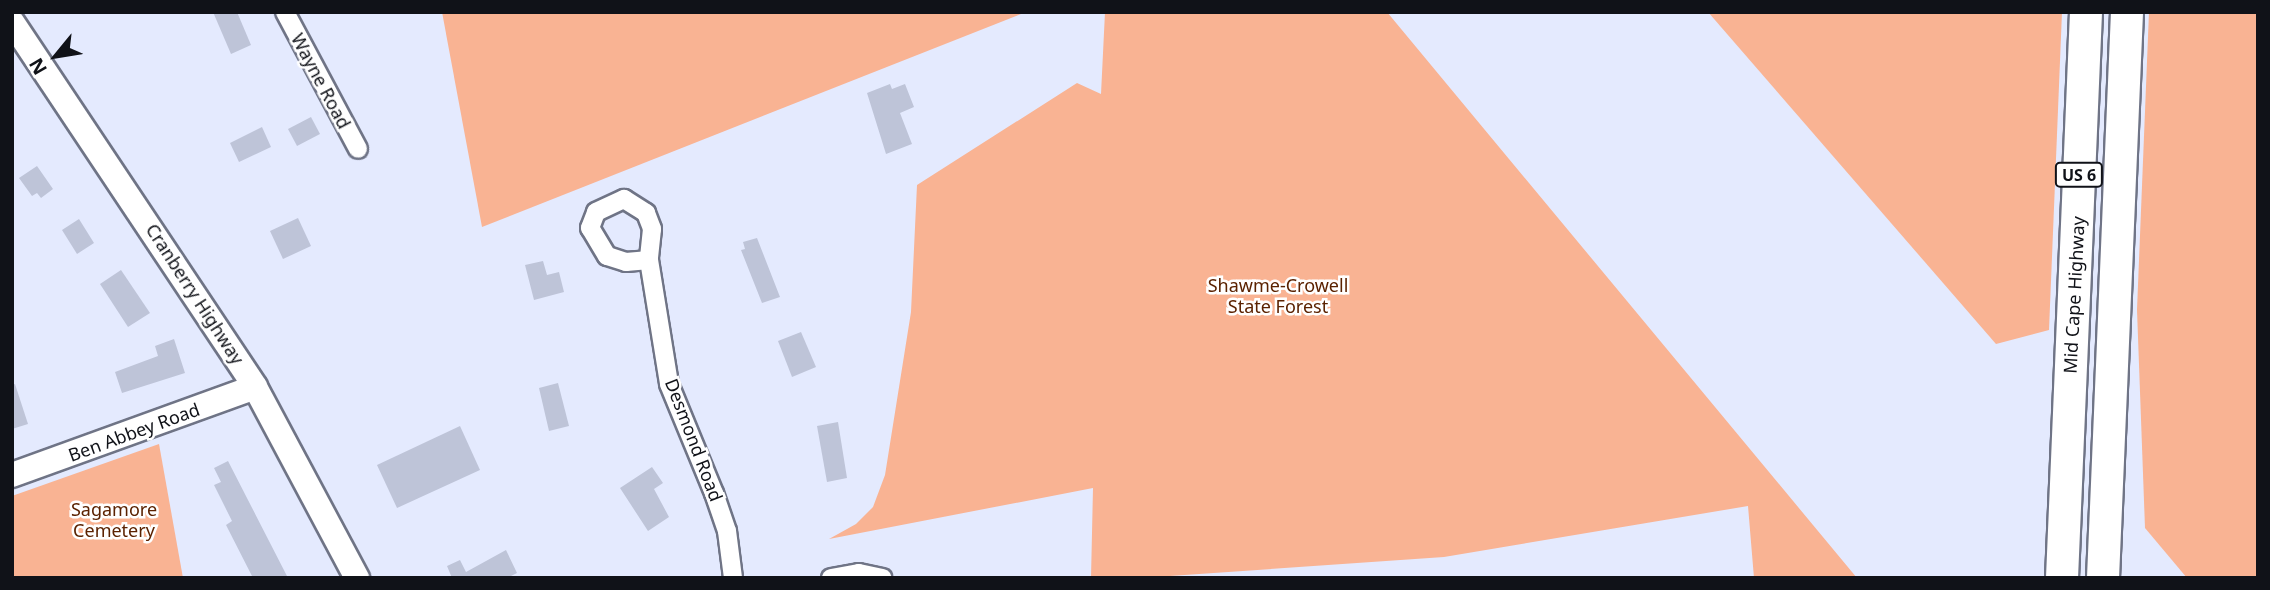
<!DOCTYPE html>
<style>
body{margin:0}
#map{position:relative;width:2270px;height:590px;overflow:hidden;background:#e4eafe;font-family:"Noto Sans",sans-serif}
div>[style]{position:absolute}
.green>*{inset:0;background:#f9b393}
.building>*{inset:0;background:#bec4d8}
.roads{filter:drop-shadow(2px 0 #6f7486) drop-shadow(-2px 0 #6f7486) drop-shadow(0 2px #6f7486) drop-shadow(0 -2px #6f7486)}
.street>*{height:18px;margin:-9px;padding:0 9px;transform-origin:9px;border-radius:9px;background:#fff}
.secondary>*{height:24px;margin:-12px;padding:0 12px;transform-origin:12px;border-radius:12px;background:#fff}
.highway>*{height:32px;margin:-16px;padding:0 16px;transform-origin:16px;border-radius:16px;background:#fff}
span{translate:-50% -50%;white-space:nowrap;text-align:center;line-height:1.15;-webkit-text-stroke:5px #fff;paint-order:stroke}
.shield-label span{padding:2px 5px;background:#fff;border:2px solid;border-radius:5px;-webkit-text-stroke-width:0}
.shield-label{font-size:16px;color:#101218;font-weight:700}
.street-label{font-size:18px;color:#101218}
.park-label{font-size:18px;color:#5b2201}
.frame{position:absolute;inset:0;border:14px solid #101218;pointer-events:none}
.north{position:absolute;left:21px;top:21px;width:70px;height:70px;-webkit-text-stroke:5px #fff;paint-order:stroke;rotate:240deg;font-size:19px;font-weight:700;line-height:28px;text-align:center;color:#101218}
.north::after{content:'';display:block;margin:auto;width:24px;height:32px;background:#101218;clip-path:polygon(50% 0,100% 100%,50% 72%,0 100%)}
</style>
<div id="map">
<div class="green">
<i style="clip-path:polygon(442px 12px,1026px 12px,482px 227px)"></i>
<i style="clip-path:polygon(1105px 12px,1387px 12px,1857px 578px,1754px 578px,1748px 506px,1444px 557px,1141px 578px,1091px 578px,1093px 488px,829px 539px,856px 524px,873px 507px,885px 475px,911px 312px,917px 185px,1077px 83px,1101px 94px)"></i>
<i style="clip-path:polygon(1708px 12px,2062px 12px,2049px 330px,1996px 344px)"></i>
<i style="clip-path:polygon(2149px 12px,2258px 12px,2258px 578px,2187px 578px,2145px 528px,2137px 310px)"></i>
<i style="clip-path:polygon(159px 444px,183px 578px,12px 578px,12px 496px)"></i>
</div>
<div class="building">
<i style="clip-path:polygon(213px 12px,237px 12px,251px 45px,231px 54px)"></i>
<i style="clip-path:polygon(890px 84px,892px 89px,905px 84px,914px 107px,900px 113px,912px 144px,886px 154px,867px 93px)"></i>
<i style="clip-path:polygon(311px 117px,320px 134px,297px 146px,288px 129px)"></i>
<i style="clip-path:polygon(262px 127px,271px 147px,239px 162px,230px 143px)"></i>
<i style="clip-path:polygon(37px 166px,53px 189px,41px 198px,37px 193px,32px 196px,19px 178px)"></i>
<i style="clip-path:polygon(298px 218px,311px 246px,283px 259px,270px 231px)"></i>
<i style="clip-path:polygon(79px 219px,94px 243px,77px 254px,62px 230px)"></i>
<i style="clip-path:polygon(757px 238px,780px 297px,762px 303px,741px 250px,745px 249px,743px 242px)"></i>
<i style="clip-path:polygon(543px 261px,547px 275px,559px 272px,564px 292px,534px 300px,525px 265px)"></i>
<i style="clip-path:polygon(121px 270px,150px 313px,128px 327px,100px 284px)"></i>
<i style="clip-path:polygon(801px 332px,816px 367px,792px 377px,778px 341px)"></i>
<i style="clip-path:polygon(174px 339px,185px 373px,122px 393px,115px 372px,158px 356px,155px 346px)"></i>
<i style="clip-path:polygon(558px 383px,569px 426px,549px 431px,539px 388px)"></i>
<i style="clip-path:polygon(15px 384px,28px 424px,12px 429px,12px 385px)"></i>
<i style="clip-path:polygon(838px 422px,847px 478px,827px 482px,817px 426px)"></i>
<i style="clip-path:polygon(460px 426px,480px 470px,397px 508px,377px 465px)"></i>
<i style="clip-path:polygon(228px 461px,288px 578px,253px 578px,226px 525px,232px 521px,214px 485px,221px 482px,214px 468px)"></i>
<i style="clip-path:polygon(652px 467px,663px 483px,654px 489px,669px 517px,648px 531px,620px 488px)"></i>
<i style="clip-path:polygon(506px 550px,517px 573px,507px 578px,452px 578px,447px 566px,460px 560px,466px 572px)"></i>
</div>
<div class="roads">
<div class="street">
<i style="left:285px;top:12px;width:155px;rotate:61.9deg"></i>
<i style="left:649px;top:260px;width:23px;rotate:175deg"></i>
<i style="left:626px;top:262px;width:20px;rotate:-162deg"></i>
<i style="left:607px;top:256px;width:33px;rotate:-121deg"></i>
<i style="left:590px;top:228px;width:17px;rotate:-69deg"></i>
<i style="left:596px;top:212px;width:31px;rotate:-25deg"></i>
<i style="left:624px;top:199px;width:26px;rotate:32deg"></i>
<i style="left:646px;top:213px;width:17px;rotate:69deg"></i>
<i style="left:652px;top:229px;width:31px;rotate:96deg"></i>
<i style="left:649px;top:260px;width:126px;rotate:80.8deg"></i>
<i style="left:669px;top:384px;width:118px;rotate:67.6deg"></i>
<i style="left:714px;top:493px;width:40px;rotate:71.1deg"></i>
<i style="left:727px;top:531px;width:47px;rotate:82.7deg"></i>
<i style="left:831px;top:578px;width:28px;rotate:-10deg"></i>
<i style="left:859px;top:573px;width:24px;rotate:12deg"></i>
</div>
<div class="secondary">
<i style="left:12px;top:22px;width:438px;rotate:56.3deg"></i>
<i style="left:255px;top:387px;width:217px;rotate:61.9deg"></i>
<i style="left:12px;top:475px;width:258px;rotate:-19.9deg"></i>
</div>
<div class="highway">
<i style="left:2062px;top:578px;width:567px;rotate:-87.57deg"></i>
<i style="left:2103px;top:578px;width:567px;rotate:-87.57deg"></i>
</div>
</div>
<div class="shield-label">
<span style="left:2079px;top:175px">US 6</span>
</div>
<div class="street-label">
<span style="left:321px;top:81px;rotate:62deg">Wayne Road</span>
<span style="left:195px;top:294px;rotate:57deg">Cranberry Highway</span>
<span style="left:2074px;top:295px;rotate:-87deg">Mid Cape Highway</span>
<span style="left:134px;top:432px;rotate:-20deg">Ben Abbey Road</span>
<span style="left:694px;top:440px;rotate:69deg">Desmond Road</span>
</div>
<div class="park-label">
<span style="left:1278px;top:296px">Shawme-Crowell<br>State Forest</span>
<span style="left:114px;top:520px">Sagamore<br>Cemetery</span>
</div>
<div class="frame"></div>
<div class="north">N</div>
</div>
